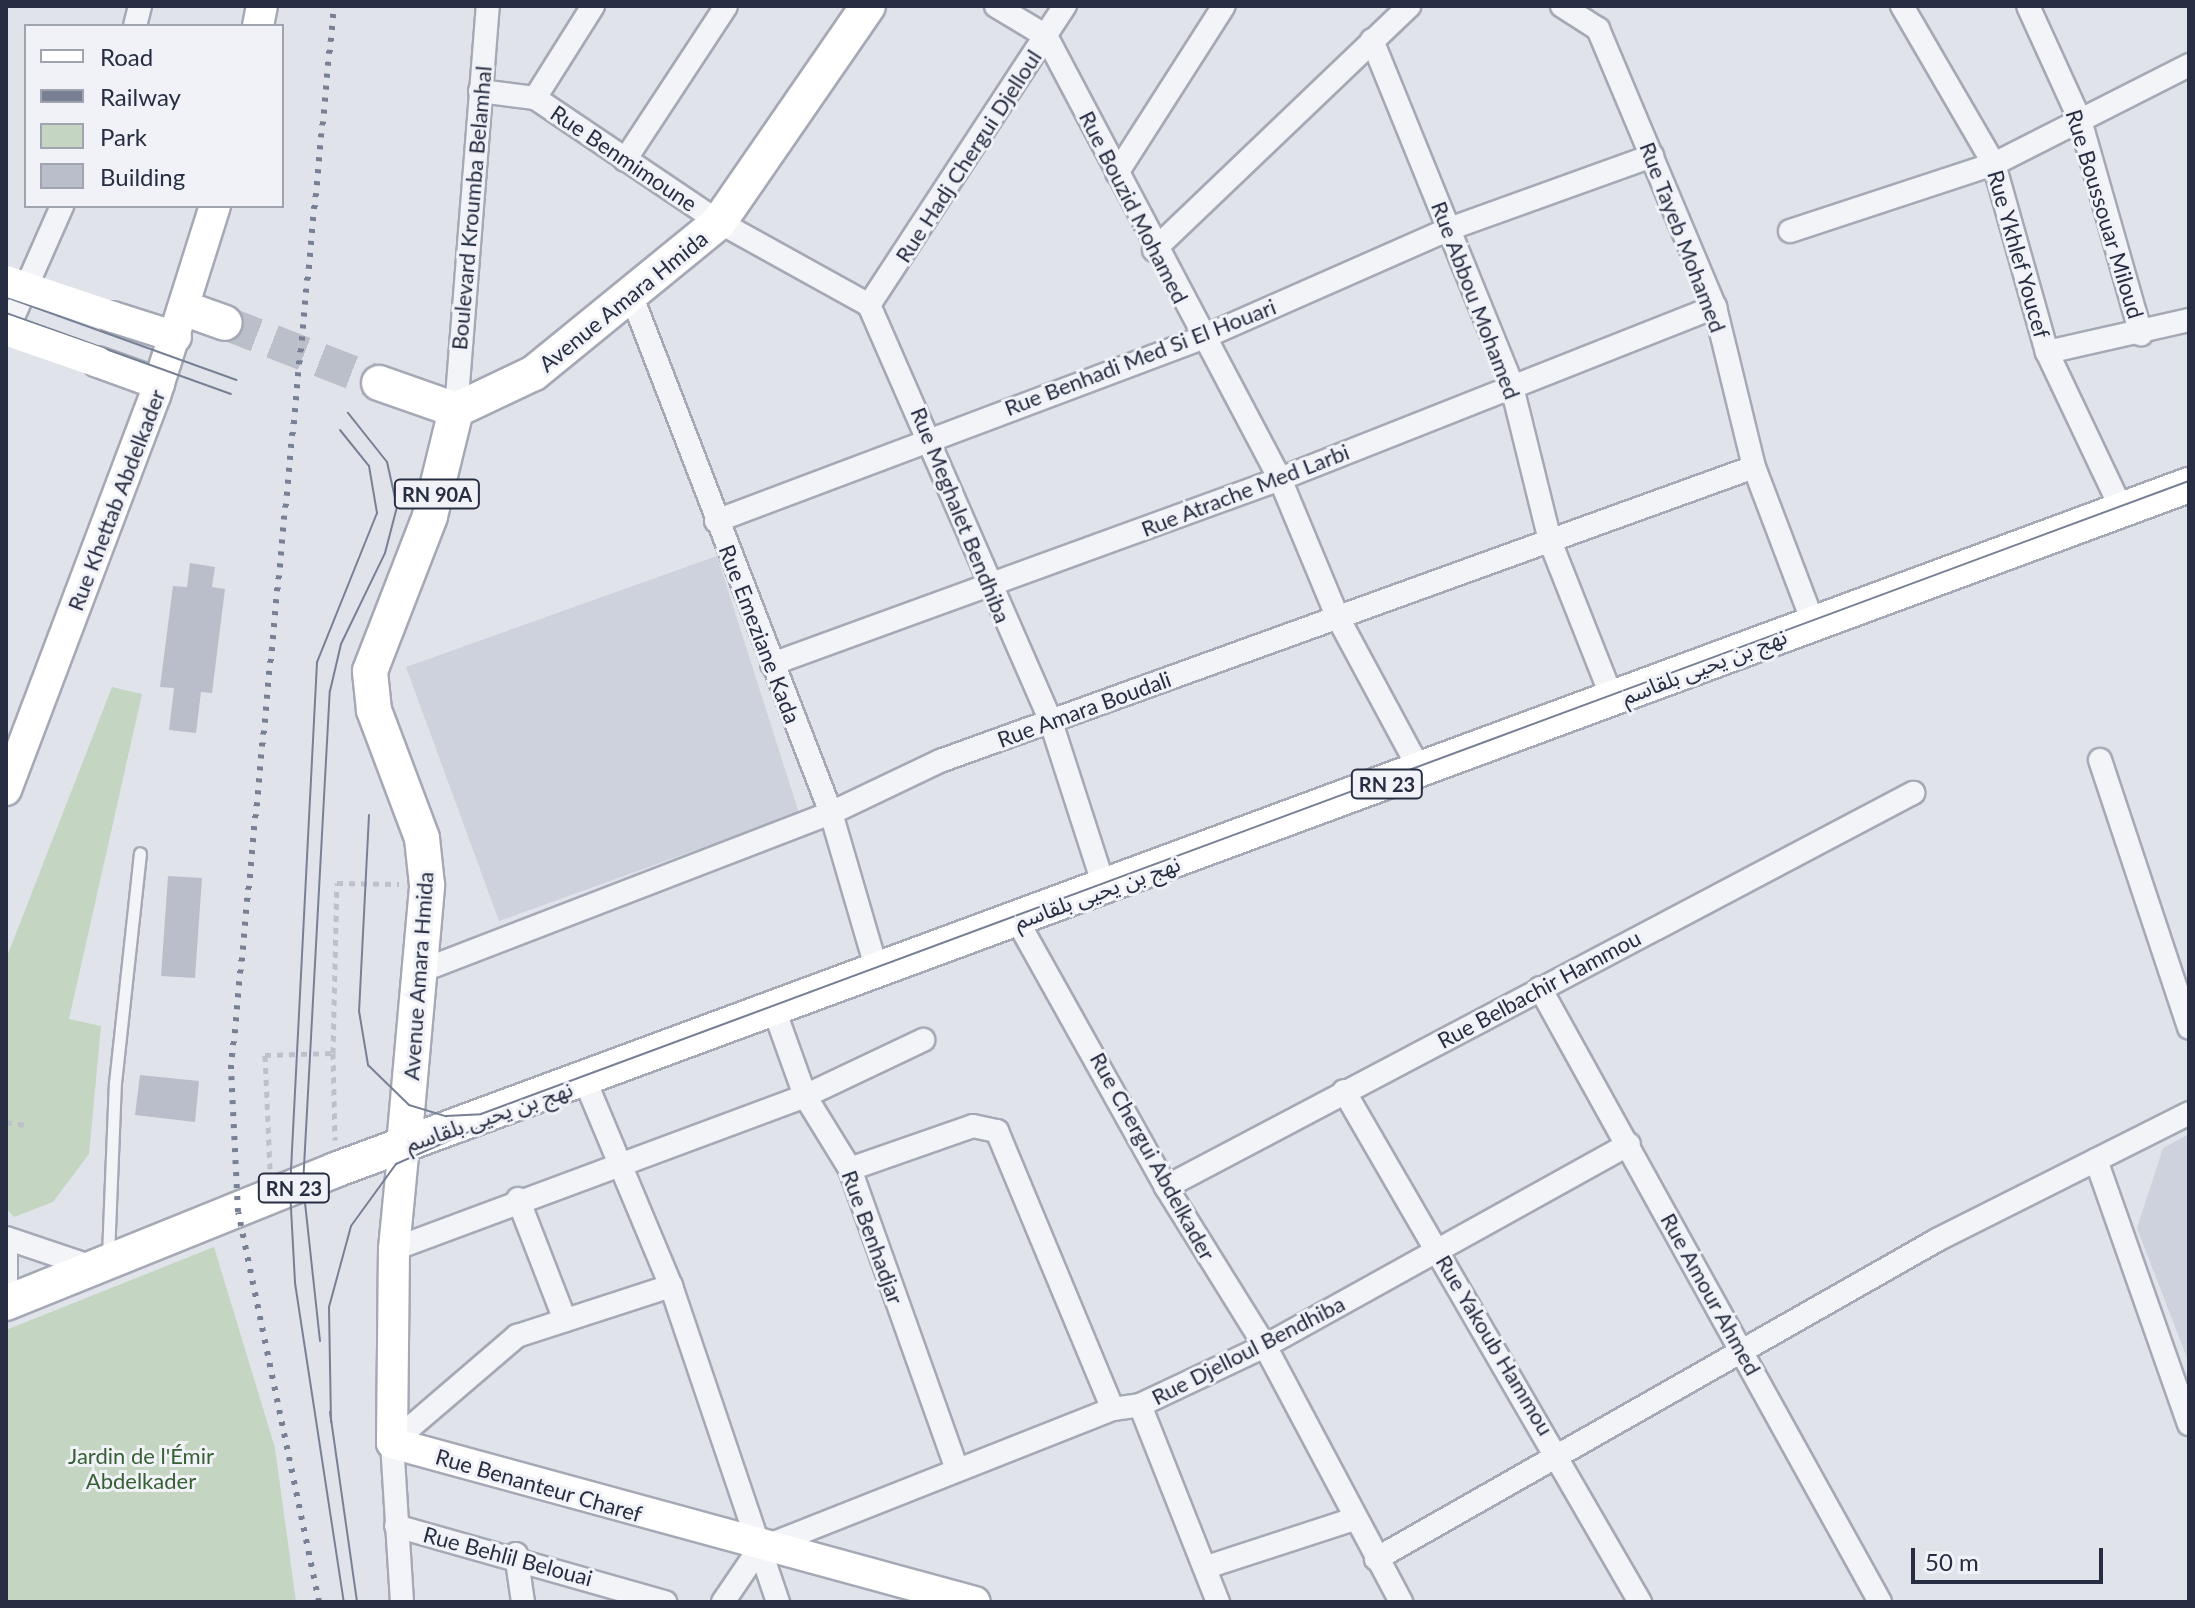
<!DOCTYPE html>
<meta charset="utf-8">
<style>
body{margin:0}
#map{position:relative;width:2195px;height:1608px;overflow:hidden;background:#e0e3ea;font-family:Lato,"Noto Sans Arabic",sans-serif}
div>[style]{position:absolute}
.built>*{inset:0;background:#ced2dc}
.green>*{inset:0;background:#c4d5c1}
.building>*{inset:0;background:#babeca}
.primary-tunnel>*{height:34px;margin-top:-17px;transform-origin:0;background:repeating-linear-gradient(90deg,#bbbfc9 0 34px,transparent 0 51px)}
.path>*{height:5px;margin-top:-2.5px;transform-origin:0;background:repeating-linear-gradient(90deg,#bec1c9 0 6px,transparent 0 12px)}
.roads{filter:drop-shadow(2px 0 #a5a9b5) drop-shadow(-2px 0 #a5a9b5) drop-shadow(0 2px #a5a9b5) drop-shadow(0 -2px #a5a9b5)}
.service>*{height:11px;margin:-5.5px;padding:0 5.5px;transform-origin:5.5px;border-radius:5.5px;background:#f3f4f8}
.minor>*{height:22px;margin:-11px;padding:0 11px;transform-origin:11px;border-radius:11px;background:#f3f4f8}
.secondary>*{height:30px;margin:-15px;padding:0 15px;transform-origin:15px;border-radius:15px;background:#fff}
.primary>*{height:34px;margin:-17px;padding:0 17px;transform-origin:17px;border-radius:17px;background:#fff}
.tram>*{height:2px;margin:-1px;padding:0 1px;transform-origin:1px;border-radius:1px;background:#788095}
.rail>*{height:6px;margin-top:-3px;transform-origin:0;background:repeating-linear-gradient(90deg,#788095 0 4px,transparent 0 12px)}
.secondary-bridge>*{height:30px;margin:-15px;padding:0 15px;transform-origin:15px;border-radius:15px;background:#fff}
span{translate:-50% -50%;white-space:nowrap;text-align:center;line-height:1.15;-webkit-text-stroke:6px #f0f2f7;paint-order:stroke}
.shield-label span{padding:2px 6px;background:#f0f2f7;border:2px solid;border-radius:6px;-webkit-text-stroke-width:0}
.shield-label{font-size:20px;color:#272e43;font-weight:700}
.street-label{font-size:22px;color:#272e43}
.park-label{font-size:22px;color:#376034}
.frame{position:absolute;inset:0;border:8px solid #272e43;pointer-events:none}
.legend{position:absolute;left:24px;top:24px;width:260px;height:184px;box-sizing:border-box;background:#f0f2f7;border:2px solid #a0a4af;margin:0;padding:10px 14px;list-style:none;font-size:24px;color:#272e43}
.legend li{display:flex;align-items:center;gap:16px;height:40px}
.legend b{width:40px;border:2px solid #a0a4af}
.scale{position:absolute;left:1911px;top:1548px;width:192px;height:36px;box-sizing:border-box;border:4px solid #272e43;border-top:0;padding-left:10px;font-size:24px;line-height:28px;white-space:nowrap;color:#272e43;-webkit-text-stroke:6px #f0f2f7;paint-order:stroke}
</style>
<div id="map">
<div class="built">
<i style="clip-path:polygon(717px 556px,799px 813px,499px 921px,406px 667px)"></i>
<i style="clip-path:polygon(2189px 1134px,2189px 1363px,2137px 1228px,2163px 1148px)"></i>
</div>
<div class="green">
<i style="clip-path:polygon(112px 687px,142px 694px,69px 1019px,101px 1026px,89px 1154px,53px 1202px,14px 1217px,6px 1208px,6px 959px)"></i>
<i style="clip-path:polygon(214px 1247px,275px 1448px,296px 1602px,6px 1602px,6px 1330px)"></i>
</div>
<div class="building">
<i style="clip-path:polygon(190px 563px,215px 567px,212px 587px,225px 589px,212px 693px,201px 692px,196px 733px,169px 730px,174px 688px,160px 687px,173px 586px,187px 587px)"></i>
<i style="clip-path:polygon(168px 876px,202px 878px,195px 978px,161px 976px)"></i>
<i style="clip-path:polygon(140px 1075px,199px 1081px,195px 1122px,135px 1115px)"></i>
</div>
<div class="primary-tunnel">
<i style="left:225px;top:323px;width:165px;rotate:21.3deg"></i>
</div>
<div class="path">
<i style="left:333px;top:1053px;width:170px;rotate:-88.7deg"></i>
<i style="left:337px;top:883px;width:62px;rotate:0.9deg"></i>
<i style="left:6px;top:1122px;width:24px;rotate:9deg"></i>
<i style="left:270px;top:1169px;width:114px;rotate:-92.5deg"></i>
<i style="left:265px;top:1055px;width:68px;rotate:-1.7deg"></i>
<i style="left:333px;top:1053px;width:87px;rotate:88.7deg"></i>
</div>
<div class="roads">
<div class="service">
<i style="left:108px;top:1255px;width:172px;rotate:-87.7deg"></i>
<i style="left:115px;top:1083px;width:231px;rotate:-83.8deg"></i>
</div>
<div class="minor">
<i style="left:996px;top:6px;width:58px;rotate:31deg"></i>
<i style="left:1046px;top:36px;width:501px;rotate:62.16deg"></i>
<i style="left:1280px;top:479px;width:148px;rotate:67.4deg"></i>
<i style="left:1337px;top:616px;width:177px;rotate:61.7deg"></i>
<i style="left:1562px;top:6px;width:43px;rotate:32.6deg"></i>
<i style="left:1598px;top:29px;width:302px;rotate:67.2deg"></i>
<i style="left:1715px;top:307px;width:165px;rotate:76.3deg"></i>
<i style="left:1754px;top:467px;width:169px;rotate:69.2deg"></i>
<i style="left:1902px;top:6px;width:183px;rotate:59.8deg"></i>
<i style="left:1994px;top:164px;width:195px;rotate:74.3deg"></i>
<i style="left:2047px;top:352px;width:175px;rotate:64.6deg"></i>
<i style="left:2028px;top:6px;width:125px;rotate:65.5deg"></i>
<i style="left:2080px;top:120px;width:223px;rotate:74.1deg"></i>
<i style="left:135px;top:26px;width:21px;rotate:-76deg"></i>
<i style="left:1372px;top:40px;width:370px;rotate:67.9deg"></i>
<i style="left:1511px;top:383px;width:163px;rotate:76.1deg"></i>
<i style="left:1550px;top:541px;width:171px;rotate:68.4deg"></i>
<i style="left:480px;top:91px;width:55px;rotate:7.3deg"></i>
<i style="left:535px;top:98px;width:222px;rotate:34deg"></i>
<i style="left:719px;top:222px;width:171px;rotate:29deg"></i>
<i style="left:869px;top:305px;width:455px;rotate:66.4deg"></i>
<i style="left:1051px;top:722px;width:176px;rotate:72.1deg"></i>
<i style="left:535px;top:98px;width:109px;rotate:-57.8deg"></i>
<i style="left:625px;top:160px;width:184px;rotate:-56.7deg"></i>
<i style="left:1117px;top:173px;width:198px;rotate:-57.4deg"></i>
<i style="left:1790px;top:231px;width:215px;rotate:-18.2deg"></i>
<i style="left:1994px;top:164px;width:219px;rotate:-26.9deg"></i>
<i style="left:1154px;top:250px;width:353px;rotate:-43.7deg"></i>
<i style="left:632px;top:297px;width:553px;rotate:68.91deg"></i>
<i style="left:831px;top:813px;width:168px;rotate:73.7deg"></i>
<i style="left:869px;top:305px;width:358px;rotate:-56.8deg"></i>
<i style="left:6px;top:333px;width:139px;rotate:-66.2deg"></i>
<i style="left:2047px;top:352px;width:146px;rotate:-12.7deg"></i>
<i style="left:456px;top:410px;width:405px;rotate:-85.5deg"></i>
<i style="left:716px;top:521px;width:519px;rotate:-20.63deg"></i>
<i style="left:1202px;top:338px;width:270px;rotate:-23.8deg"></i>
<i style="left:1449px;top:229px;width:216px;rotate:-19.8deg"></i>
<i style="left:772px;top:664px;width:541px;rotate:-20.01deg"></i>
<i style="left:1280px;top:479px;width:468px;rotate:-21.6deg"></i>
<i style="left:2100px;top:760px;width:282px;rotate:71.6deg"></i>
<i style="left:1018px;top:922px;width:304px;rotate:60.8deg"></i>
<i style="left:1166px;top:1187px;width:187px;rotate:58.1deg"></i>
<i style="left:1265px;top:1346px;width:290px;rotate:62deg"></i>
<i style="left:421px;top:971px;width:439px;rotate:-21.1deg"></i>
<i style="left:831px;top:813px;width:121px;rotate:-25.5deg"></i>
<i style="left:940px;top:761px;width:865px;rotate:-19.86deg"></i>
<i style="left:1540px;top:988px;width:702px;rotate:61.02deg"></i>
<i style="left:775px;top:1012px;width:89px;rotate:70.3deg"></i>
<i style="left:805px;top:1096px;width:86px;rotate:58.3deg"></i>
<i style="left:850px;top:1169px;width:319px;rotate:70.4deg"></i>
<i style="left:586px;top:1083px;width:220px;rotate:67.3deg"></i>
<i style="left:671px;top:1286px;width:334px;rotate:71.3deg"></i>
<i style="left:1344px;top:1091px;width:591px;rotate:59.92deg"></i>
<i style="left:2096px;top:1160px;width:280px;rotate:70.6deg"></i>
<i style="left:850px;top:1169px;width:130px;rotate:-19.3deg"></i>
<i style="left:973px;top:1126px;width:25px;rotate:12deg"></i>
<i style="left:997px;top:1131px;width:301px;rotate:67.4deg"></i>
<i style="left:1166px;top:1187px;width:845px;rotate:-27.81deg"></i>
<i style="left:518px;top:1199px;width:130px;rotate:68.8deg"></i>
<i style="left:6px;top:1238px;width:91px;rotate:18.6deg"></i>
<i style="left:6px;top:1246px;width:38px;rotate:90deg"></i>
<i style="left:394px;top:1249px;width:439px;rotate:-20.4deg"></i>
<i style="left:805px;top:1096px;width:131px;rotate:-25.4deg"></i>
<i style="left:1140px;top:1405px;width:212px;rotate:68.4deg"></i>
<i style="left:396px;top:1526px;width:280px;rotate:15.8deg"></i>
<i style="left:764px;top:1547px;width:375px;rotate:-21.6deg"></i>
<i style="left:1113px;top:1409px;width:27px;rotate:-8deg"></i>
<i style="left:1140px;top:1405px;width:138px;rotate:-25.3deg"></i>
<i style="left:1265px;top:1346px;width:416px;rotate:-29deg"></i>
<i style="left:516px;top:1554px;width:49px;rotate:81.7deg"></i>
<i style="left:1376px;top:1559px;width:645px;rotate:-29.62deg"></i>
<i style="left:1937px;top:1240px;width:282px;rotate:-26.7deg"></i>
<i style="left:1207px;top:1567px;width:155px;rotate:-18.1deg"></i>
<i style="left:402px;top:1602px;width:159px;rotate:-93.6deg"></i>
<i style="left:392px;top:1443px;width:165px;rotate:-40.6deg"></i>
<i style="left:517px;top:1336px;width:162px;rotate:-18deg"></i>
<i style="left:723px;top:1602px;width:64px;rotate:-55.8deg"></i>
</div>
<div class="secondary">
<i style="left:258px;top:26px;width:20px;rotate:-79deg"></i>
<i style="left:113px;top:317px;width:66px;rotate:17.6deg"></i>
<i style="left:98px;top:362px;width:65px;rotate:19.8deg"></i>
<i style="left:6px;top:790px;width:421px;rotate:-69.3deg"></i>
<i style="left:155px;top:396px;width:199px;rotate:-72.5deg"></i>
<i style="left:404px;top:1145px;width:104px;rotate:95.5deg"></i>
<i style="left:394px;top:1249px;width:194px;rotate:90.6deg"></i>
<i style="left:392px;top:1443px;width:604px;rotate:15.26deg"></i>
</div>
<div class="primary">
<i style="left:186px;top:309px;width:41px;rotate:19.7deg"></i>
<i style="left:379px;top:383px;width:82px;rotate:19.3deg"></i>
<i style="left:404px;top:1145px;width:261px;rotate:-84.9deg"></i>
<i style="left:427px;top:885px;width:47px;rotate:-96.1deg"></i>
<i style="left:422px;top:838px;width:137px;rotate:-110.6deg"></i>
<i style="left:374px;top:710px;width:39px;rotate:-96deg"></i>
<i style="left:370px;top:671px;width:166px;rotate:-68.8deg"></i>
<i style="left:430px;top:516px;width:109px;rotate:-76.2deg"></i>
<i style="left:456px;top:410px;width:86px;rotate:-25.4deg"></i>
<i style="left:534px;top:373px;width:239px;rotate:-39.2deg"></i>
<i style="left:719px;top:222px;width:262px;rotate:-55.4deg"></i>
<i style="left:6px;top:1303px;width:355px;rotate:-22deg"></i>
<i style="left:335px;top:1170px;width:1976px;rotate:-20.28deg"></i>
</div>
</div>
<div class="tram">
<i style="left:6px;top:297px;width:245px;rotate:19.8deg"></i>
<i style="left:6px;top:313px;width:239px;rotate:19.8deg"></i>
<i style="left:340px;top:430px;width:46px;rotate:51.1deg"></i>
<i style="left:369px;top:466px;width:48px;rotate:80.3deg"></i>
<i style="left:377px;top:513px;width:161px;rotate:111.9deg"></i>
<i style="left:317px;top:662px;width:529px;rotate:92.93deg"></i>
<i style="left:290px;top:1190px;width:93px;rotate:86.9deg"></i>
<i style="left:295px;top:1283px;width:323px;rotate:81.3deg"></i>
<i style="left:369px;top:815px;width:196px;rotate:92.9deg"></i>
<i style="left:359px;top:1011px;width:55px;rotate:80.5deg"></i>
<i style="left:368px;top:1065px;width:57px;rotate:44.3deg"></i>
<i style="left:409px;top:1105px;width:39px;rotate:17deg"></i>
<i style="left:446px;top:1116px;width:35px;rotate:-3deg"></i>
<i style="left:481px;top:1114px;width:1822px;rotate:-20.34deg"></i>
<i style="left:320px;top:1341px;width:157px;rotate:-96.2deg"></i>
<i style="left:303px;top:1185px;width:495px;rotate:-86.9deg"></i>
<i style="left:330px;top:691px;width:48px;rotate:-76.8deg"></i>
<i style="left:341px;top:644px;width:101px;rotate:-64.2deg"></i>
<i style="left:385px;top:553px;width:48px;rotate:-75.4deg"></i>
<i style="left:397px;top:507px;width:46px;rotate:-102.5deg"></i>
<i style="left:387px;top:462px;width:63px;rotate:-128.5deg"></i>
<i style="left:330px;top:1412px;width:192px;rotate:81.9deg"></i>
<i style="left:331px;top:1422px;width:115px;rotate:-91deg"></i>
<i style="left:329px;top:1307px;width:84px;rotate:-74.8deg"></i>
<i style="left:351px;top:1226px;width:77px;rotate:-54deg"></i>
<i style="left:396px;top:1164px;width:111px;rotate:-23.8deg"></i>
</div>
<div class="rail">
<i style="left:319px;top:1602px;width:398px;rotate:-101.7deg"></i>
<i style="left:238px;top:1212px;width:143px;rotate:-92.8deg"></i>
<i style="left:231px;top:1069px;width:1068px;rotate:-84.47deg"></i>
</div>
<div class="secondary-bridge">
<i style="left:6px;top:281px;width:113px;rotate:18.6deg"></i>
<i style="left:6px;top:330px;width:97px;rotate:19.2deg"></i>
</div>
<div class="shield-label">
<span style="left:437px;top:494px">RN 90A</span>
<span style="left:1387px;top:784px">RN 23</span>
<span style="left:294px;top:1188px">RN 23</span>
</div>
<div class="street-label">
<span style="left:968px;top:156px;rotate:-57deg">Rue Hadj Chergui Djelloul</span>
<span style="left:624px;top:158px;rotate:34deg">Rue Benmimoune</span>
<span style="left:1134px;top:207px;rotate:63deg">Rue Bouzid Mohamed</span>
<span style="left:471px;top:208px;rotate:-85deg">Boulevard Kroumba Belamhal</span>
<span style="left:2105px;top:214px;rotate:73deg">Rue Boussouar Miloud</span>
<span style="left:1683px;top:237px;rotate:69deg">Rue Tayeb Mohamed</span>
<span style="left:2019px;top:254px;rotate:74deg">Rue Ykhlef Youcef</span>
<span style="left:1476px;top:300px;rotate:69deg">Rue Abbou Mohamed</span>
<span style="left:623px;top:301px;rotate:-39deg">Avenue Amara Hmida</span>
<span style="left:1140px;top:357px;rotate:-21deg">Rue Benhadi Med Si El Houari</span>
<span style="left:1245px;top:490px;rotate:-21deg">Rue Atrache Med Larbi</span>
<span style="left:116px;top:500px;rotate:-69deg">Rue Khettab Abdelkader</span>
<span style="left:961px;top:515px;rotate:68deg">Rue Meghalet Bendhiba</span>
<span style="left:760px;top:634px;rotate:69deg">Rue Emeziane Kada</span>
<span style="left:1704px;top:666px;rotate:-21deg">نهج بن يحيى بلقاسم</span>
<span style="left:1084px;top:709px;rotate:-20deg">Rue Amara Boudali</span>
<span style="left:1097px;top:892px;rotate:-20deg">نهج بن يحيى بلقاسم</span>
<span style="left:418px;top:976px;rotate:-86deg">Avenue Amara Hmida</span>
<span style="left:1539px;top:989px;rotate:-28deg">Rue Belbachir Hammou</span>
<span style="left:489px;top:1116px;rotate:-19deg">نهج بن يحيى بلقاسم</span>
<span style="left:1153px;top:1156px;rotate:61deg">Rue Chergui Abdelkader</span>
<span style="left:873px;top:1237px;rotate:70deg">Rue Benhadjar</span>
<span style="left:1711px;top:1294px;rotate:61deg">Rue Amour Ahmed</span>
<span style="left:1495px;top:1345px;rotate:59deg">Rue Yakoub Hammou</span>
<span style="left:1248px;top:1350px;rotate:-27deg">Rue Djelloul Bendhiba</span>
<span style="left:539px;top:1485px;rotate:16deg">Rue Benanteur Charef</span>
<span style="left:508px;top:1556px;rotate:15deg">Rue Behlil Belouai</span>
</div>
<div class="park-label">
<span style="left:141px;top:1468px">Jardin de l'Émir<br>Abdelkader</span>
</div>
<div class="frame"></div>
<ul class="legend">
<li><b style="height:10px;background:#fff"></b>Road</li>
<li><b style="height:10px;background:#788095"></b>Railway</li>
<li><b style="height:22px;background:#c4d5c1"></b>Park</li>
<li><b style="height:22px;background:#babeca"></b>Building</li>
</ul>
<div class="scale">50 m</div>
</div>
